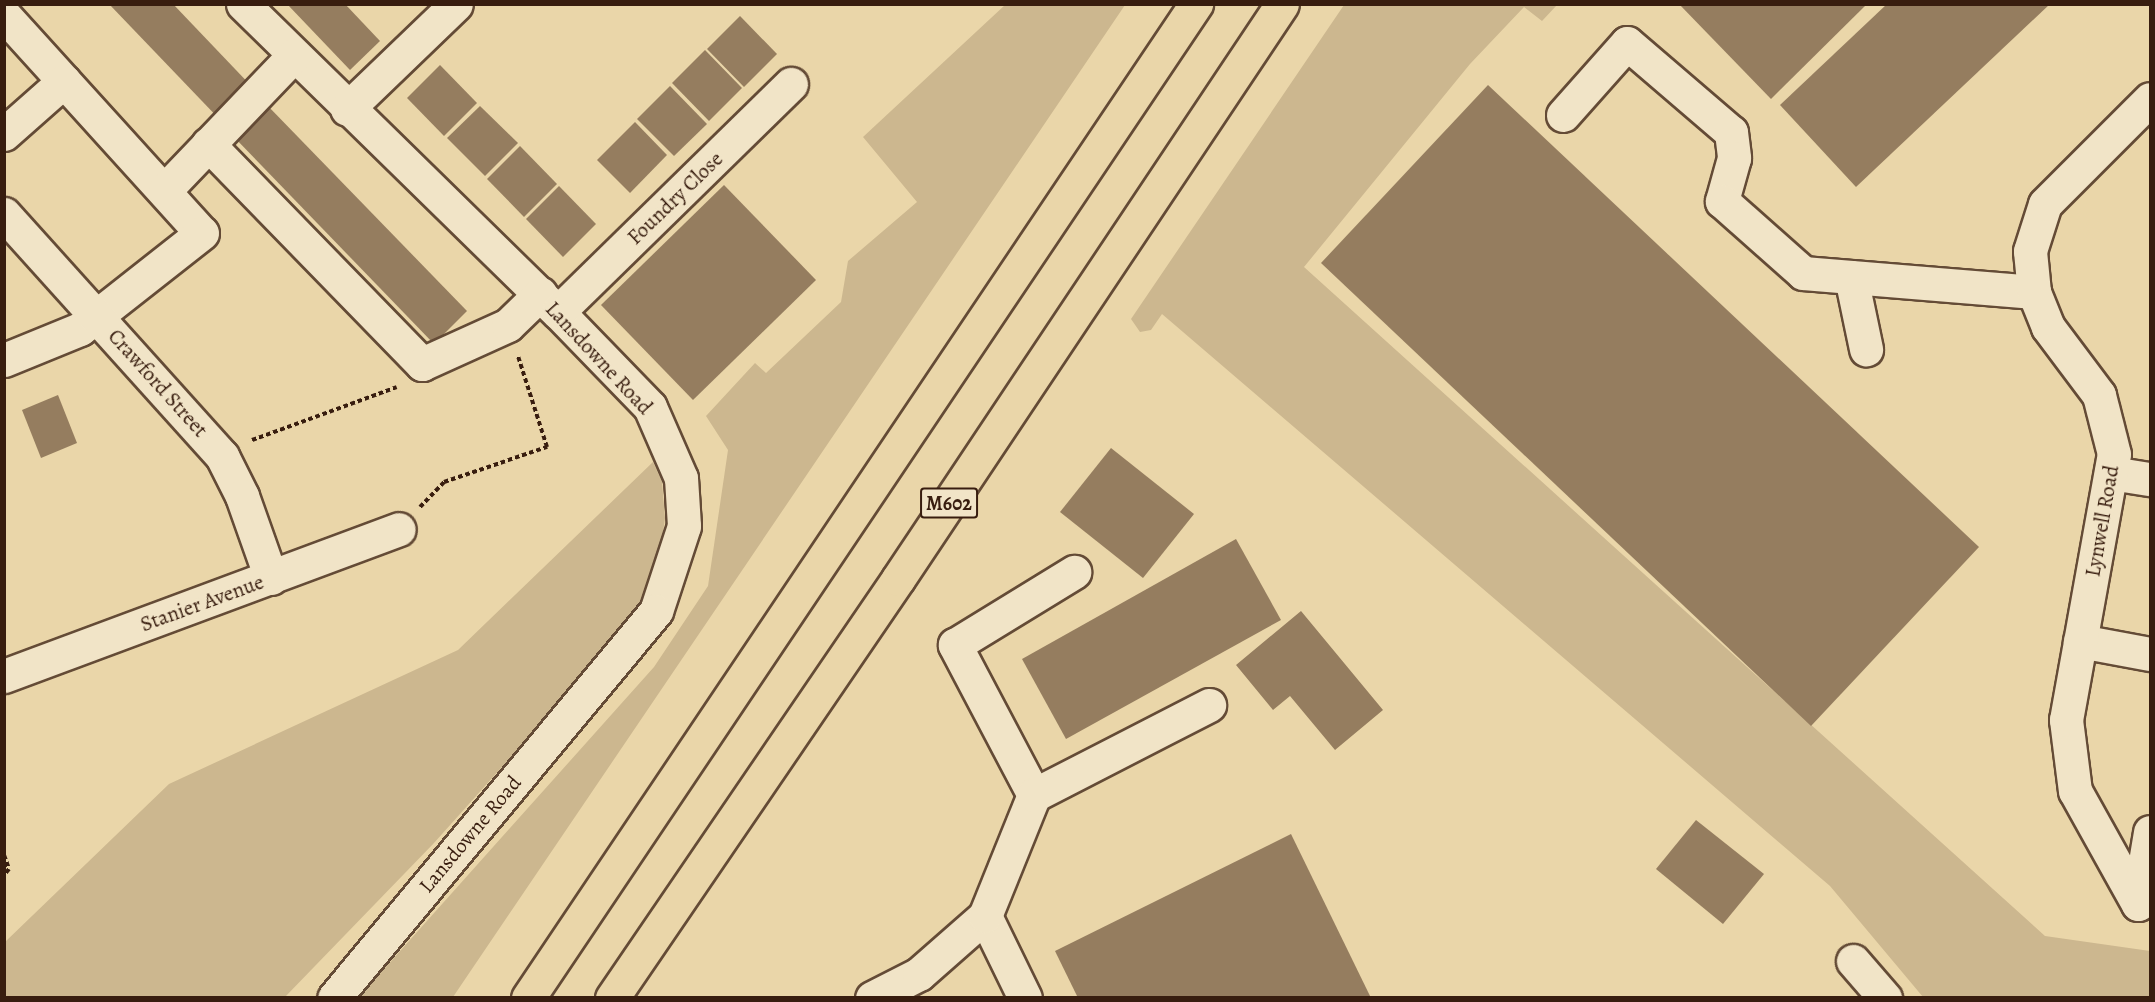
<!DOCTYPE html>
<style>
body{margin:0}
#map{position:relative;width:2155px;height:1002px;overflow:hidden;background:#ead6a9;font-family:Alegreya,serif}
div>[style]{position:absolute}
.green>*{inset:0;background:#ccb78f}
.building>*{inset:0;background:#957d5f}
.path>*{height:4px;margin-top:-2px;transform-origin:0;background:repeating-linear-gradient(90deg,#381d0f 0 4.5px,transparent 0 7.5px)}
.roads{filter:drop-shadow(2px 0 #644b36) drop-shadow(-2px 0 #644b36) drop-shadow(0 2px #644b36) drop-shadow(0 -2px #644b36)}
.minor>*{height:33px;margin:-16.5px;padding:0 16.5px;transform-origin:16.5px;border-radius:16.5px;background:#f1e4c7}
.highway>*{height:33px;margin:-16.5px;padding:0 16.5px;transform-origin:16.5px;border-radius:16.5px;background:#ead6a9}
span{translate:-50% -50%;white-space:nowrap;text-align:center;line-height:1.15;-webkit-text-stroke:4.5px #f1e4c7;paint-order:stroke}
.shield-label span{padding:2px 4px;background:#f1e4c7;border:2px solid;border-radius:4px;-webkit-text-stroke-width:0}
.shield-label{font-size:20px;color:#381d0f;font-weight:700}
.street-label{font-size:21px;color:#381d0f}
.frame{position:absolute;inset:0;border:6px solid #381d0f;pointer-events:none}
</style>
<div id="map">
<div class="green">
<i style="clip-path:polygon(1005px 5px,1125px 5px,453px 997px,359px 997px,654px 667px,708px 586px,728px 450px,706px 416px,755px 363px,766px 373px,841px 302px,848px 261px,917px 202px,863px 137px)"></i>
<i style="clip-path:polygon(1344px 5px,1557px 5px,1542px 21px,1524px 7px,1470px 64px,1304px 267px,2045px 936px,2150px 951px,2150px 997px,1923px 997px,1830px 886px,1162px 314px,1151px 330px,1140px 332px,1131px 319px)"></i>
<i style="clip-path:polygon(653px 462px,662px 482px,665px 518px,659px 563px,630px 624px,434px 843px,285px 997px,5px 998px,5px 942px,169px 784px,458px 650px)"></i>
</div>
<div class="building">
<i style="clip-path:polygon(109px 4px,173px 4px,257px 92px,224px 124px)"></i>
<i style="clip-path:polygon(287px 4px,345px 4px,380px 41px,350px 70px)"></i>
<i style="clip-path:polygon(1679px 4px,1867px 4px,1771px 99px)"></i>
<i style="clip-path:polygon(1887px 4px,2050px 4px,1856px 187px,1780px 105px)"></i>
<i style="clip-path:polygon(740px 16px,777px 54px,744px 87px,707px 49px)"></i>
<i style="clip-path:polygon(705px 50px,742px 88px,709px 121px,672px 83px)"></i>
<i style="clip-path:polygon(440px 65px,477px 103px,444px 136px,407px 98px)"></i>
<i style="clip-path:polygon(1488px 85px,1979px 547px,1811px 726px,1321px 263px)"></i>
<i style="clip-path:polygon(670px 86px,707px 124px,674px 156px,637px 119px)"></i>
<i style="clip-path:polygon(266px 104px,467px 311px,434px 344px,233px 136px)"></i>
<i style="clip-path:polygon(480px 106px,518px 143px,485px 176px,447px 138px)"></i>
<i style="clip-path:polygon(635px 122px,667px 155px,630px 193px,597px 160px)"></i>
<i style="clip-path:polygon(520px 146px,557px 184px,524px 217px,487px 179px)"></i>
<i style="clip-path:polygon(724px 185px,816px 280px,693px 400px,601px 305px)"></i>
<i style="clip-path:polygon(559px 186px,596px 224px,563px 257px,526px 219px)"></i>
<i style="clip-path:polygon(58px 395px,77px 443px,41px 458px,22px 410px)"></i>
<i style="clip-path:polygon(1111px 448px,1194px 514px,1143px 578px,1060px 512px)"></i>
<i style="clip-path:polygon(1236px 539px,1281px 620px,1066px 739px,1022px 659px)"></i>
<i style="clip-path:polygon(1301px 611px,1383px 710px,1335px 750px,1290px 696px,1273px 710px,1236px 665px)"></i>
<i style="clip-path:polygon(1696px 820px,1764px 874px,1723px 924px,1656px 869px)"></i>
<i style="clip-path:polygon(1291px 834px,1371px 998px,1078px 998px,1055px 951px)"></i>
</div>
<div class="path">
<i style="left:252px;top:440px;width:154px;rotate:-20.1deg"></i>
<i style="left:420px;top:507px;width:35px;rotate:-46deg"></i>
<i style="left:444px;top:482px;width:109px;rotate:-18.8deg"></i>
<i style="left:547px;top:447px;width:96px;rotate:-107.7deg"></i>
<i style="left:4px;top:855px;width:15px;rotate:70deg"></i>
<i style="left:9px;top:869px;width:8px;rotate:130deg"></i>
</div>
<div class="roads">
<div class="minor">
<i style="left:243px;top:4px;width:441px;rotate:44.4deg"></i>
<i style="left:558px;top:312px;width:132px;rotate:45.9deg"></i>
<i style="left:650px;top:407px;width:77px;rotate:66.4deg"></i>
<i style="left:681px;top:478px;width:48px;rotate:86.4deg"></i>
<i style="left:684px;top:526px;width:89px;rotate:108.2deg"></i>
<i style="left:656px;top:611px;width:503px;rotate:129.76deg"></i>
<i style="left:4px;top:15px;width:294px;rotate:47.8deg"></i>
<i style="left:202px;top:233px;width:155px;rotate:141.8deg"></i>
<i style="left:80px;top:329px;width:82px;rotate:157.8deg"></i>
<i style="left:347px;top:109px;width:151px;rotate:-43.9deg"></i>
<i style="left:1563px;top:115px;width:96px;rotate:-48.4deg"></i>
<i style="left:1627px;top:43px;width:137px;rotate:40.6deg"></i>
<i style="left:1731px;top:132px;width:26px;rotate:83deg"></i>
<i style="left:1734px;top:158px;width:45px;rotate:105.6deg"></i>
<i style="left:1722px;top:201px;width:108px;rotate:41.6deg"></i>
<i style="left:1803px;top:273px;width:232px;rotate:4.7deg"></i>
<i style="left:4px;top:134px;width:80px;rotate:-41.5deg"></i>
<i style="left:208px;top:144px;width:307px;rotate:45.8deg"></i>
<i style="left:422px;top:364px;width:94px;rotate:-24.4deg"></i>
<i style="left:508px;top:325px;width:45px;rotate:-44.1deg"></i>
<i style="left:165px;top:190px;width:187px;rotate:-46.3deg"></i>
<i style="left:4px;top:214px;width:326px;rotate:48deg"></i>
<i style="left:222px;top:456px;width:45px;rotate:63.4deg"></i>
<i style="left:242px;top:496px;width:87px;rotate:70.5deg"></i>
<i style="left:1851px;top:277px;width:74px;rotate:78.2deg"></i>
<i style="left:558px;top:312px;width:326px;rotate:-44.4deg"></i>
<i style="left:2111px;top:473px;width:39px;rotate:9deg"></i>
<i style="left:2080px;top:641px;width:71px;rotate:10.5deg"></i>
<i style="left:4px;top:676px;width:421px;rotate:-20.4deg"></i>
<i style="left:1034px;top:795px;width:170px;rotate:-117.8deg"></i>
<i style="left:955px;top:645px;width:140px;rotate:-31.5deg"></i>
<i style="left:2138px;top:904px;width:129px;rotate:-119.1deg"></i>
<i style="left:2075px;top:791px;width:72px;rotate:-97.2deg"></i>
<i style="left:2066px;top:720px;width:270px;rotate:-79.8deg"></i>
<i style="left:2114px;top:454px;width:61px;rotate:-104.3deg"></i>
<i style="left:2099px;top:395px;width:85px;rotate:-126.9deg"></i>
<i style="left:2048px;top:327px;width:38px;rotate:-112deg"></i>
<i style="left:2034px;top:292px;width:41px;rotate:-95.6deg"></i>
<i style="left:2030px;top:251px;width:49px;rotate:-72.3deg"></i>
<i style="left:2045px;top:204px;width:148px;rotate:-45deg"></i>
<i style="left:2138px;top:904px;width:73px;rotate:-80.5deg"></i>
<i style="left:985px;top:916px;width:91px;rotate:64deg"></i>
<i style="left:1853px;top:961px;width:49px;rotate:49.1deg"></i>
<i style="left:872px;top:998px;width:53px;rotate:-27.1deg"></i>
<i style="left:919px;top:974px;width:88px;rotate:-41.3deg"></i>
<i style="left:985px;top:916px;width:131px;rotate:-68deg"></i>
<i style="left:1034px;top:795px;width:197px;rotate:-27.2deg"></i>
</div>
<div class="highway">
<i style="left:528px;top:998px;width:1198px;rotate:-56.1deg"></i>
<i style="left:612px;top:998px;width:507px;rotate:-55.68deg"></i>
<i style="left:898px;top:579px;width:691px;rotate:-56.26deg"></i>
</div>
</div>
<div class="shield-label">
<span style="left:949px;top:503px">M602</span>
</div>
<div class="street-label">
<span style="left:675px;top:198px;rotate:-44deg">Foundry Close</span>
<span style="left:599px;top:358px;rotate:47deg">Lansdowne Road</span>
<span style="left:158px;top:383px;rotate:48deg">Crawford Street</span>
<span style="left:2102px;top:521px;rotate:-80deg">Lynwell Road</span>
<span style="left:202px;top:603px;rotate:-20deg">Stanier Avenue</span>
<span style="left:470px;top:834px;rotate:-50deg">Lansdowne Road</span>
</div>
<div class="frame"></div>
</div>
